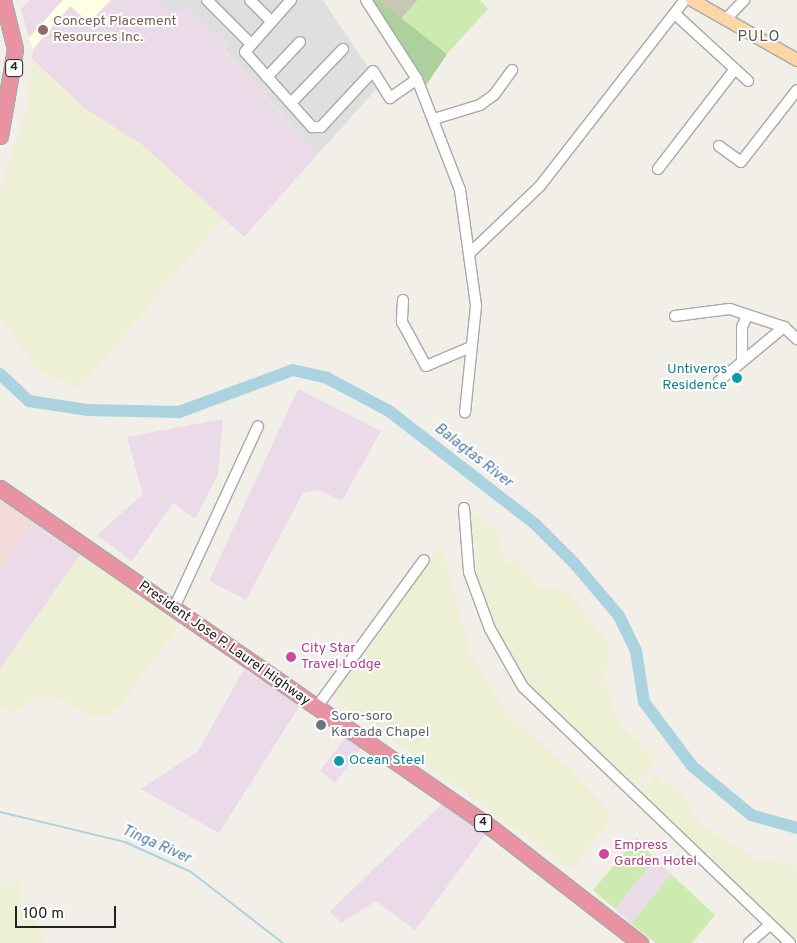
<!DOCTYPE html>
<style>
body{margin:0}
#map{position:relative;width:797px;height:943px;overflow:hidden;background:#f2efe9;font-family:Overpass,sans-serif}
div>[style]{position:absolute}
.residential>*{inset:0;background:#e0dfdf}
.commercial>*{inset:0;background:#f2dad9}
.industrial>*{inset:0;background:#ebdbe8}
.education>*{inset:0;background:#ffffe5}
.construction>*{inset:0;background:#c7c7b4}
.farmland>*{inset:0;background:#eef0d5}
.grass>*{inset:0;background:#cdebb0}
.forest>*{inset:0;background:#add19e}
.stream>*{height:2px;margin:-1px;padding:0 1px;transform-origin:1px;border-radius:1px;background:#aad3df}
.river>*{height:12px;margin:-6px;padding:0 6px;transform-origin:6px;border-radius:6px;background:#aad3df}
.roads{filter:drop-shadow(1px 0 #a9a9a9) drop-shadow(-1px 0 #a9a9a9) drop-shadow(0 1px #a9a9a9) drop-shadow(0 -1px #a9a9a9)}
.minor>*{height:10px;margin:-5px;padding:0 5px;transform-origin:5px;border-radius:5px;background:#fff}
.major>*{height:12px;margin:-6px;padding:0 6px;transform-origin:6px;border-radius:6px;background:#fcd6a4}
.highway>*{height:15px;margin:-7.5px;padding:0 7.5px;transform-origin:7.5px;border-radius:7.5px;background:#e892a2}
.dots>*{width:14px;height:14px;translate:-50% -50%;box-sizing:border-box;border:2px solid #fff;border-radius:50%}
span{translate:-50% -50%;white-space:nowrap;text-align:center;line-height:1.15;-webkit-text-stroke:4px #fff;paint-order:stroke}
.shield-label span{padding:1px 4px;background:#fff;border:1px solid;border-radius:4px;-webkit-text-stroke-width:0}
.shield-label{font-size:12px;color:#222;font-weight:700}
.education-label{font-size:14px;color:#785e54}
.left{translate:0 -50%;text-align:left}
.culture-label{font-size:14px;color:#0d838f}
.right{translate:-100% -50%;text-align:right}
.street-label{font-size:14px;color:#222}
.hotel-label{font-size:14px;color:#b23c85}
.worship-label{font-size:14px;color:#5b616d}
.neighbourhood-label{font-size:15px;color:#555;letter-spacing:1px}
.water-label{font-size:15px;color:#4a7aab;font-style:italic}
.scale{position:absolute;left:15px;top:906px;width:101px;height:22px;box-sizing:border-box;border:2px solid #222;border-top:0;padding-left:6px;font-size:15px;line-height:18px;white-space:nowrap;color:#222;-webkit-text-stroke:4px #fff;paint-order:stroke}
</style>
<div id="map">
<div class="residential">
<i style="clip-path:polygon(155px 0,323px 0,380px 85px,318px 154px,224px 50px,229px 44px,175px 16px)"></i>
</div>
<div class="commercial">
<i style="clip-path:polygon(0 499px,34px 523px,0 571px)"></i>
</div>
<div class="industrial">
<i style="clip-path:polygon(29px 0,63px 0,29px 38px,21px 9px)"></i>
<i style="clip-path:polygon(111px 0,155px 0,175px 16px,185px 7px,229px 43px,224px 51px,318px 154px,244px 237px,141px 144px,96px 119px,32px 59px,33px 49px,70px 6px,89px 22px)"></i>
<i style="clip-path:polygon(298px 389px,381px 431px,342px 501px,319px 490px,303px 493px,246px 600px,209px 581px)"></i>
<i style="clip-path:polygon(223px 419px,218px 475px,195px 519px,173px 503px,132px 561px,97px 535px,143px 494px,127px 437px)"></i>
<i style="clip-path:polygon(34px 523px,80px 555px,0 669px,0 571px)"></i>
<i style="clip-path:polygon(244px 669px,300px 705px,219px 833px,141px 789px,198px 751px)"></i>
<i style="clip-path:polygon(345px 738px,361px 748px,335px 783px,320px 771px)"></i>
<i style="clip-path:polygon(442px 804px,485px 835px,415px 930px,376px 901px,341px 923px,330px 911px)"></i>
<i style="clip-path:polygon(655px 859px,671px 874px,631px 924px,615px 909px)"></i>
</div>
<div class="education">
<i style="clip-path:polygon(63px 0,111px 0,89px 22px,70px 6px,33px 49px,29px 38px)"></i>
</div>
<div class="construction">
<i style="clip-path:polygon(378px 0,418px 0,400px 20px)"></i>
</div>
<div class="farmland">
<i style="clip-path:polygon(32px 59px,78px 104px,141px 144px,223px 218px,80px 388px,38px 370px,0 318px,0 189px,28px 104px)"></i>
<i style="clip-path:polygon(468px 508px,497px 531px,507px 563px,518px 560px,538px 586px,567px 590px,606px 639px,610px 653px,608px 668px,603px 672px,619px 723px,658px 758px,629px 796px,554px 723px,496px 635px,498px 624px,486px 612px,476px 579px,477px 554px)"></i>
<i style="clip-path:polygon(438px 547px,445px 557px,470px 652px,495px 695px,511px 717px,568px 766px,613px 816px,571px 869px,331px 696px)"></i>
<i style="clip-path:polygon(80px 555px,181px 623px,119px 707px,106px 717px,92px 717px,56px 696px,35px 698px,12px 713px,6px 711px,0 706px,0 669px)"></i>
<i style="clip-path:polygon(657px 773px,662px 784px,677px 785px,700px 822px,731px 845px,736px 844px,763px 863px,774px 860px,797px 867px,797px 943px,788px 943px,640px 793px)"></i>
<i style="clip-path:polygon(21px 880px,21px 905px,33px 913px,45px 943px,0 943px,0 883px)"></i>
</div>
<div class="grass">
<i style="clip-path:polygon(418px 0,480px 0,488px 9px,447px 54px,400px 20px)"></i>
<i style="clip-path:polygon(637px 838px,655px 859px,615px 909px,593px 890px)"></i>
<i style="clip-path:polygon(671px 874px,715px 915px,692px 943px,656px 943px,631px 924px)"></i>
</div>
<div class="forest">
<i style="clip-path:polygon(369px 0,378px 0,447px 54px,425px 87px)"></i>
</div>
<div class="stream">
<i style="left:0;top:812px;width:129px;rotate:13.5deg"></i>
<i style="left:125px;top:842px;width:72px;rotate:24.4deg"></i>
<i style="left:191px;top:872px;width:116px;rotate:37.7deg"></i>
</div>
<div class="river">
<i style="left:0;top:374px;width:40px;rotate:43deg"></i>
<i style="left:29px;top:401px;width:60px;rotate:8.7deg"></i>
<i style="left:88px;top:410px;width:91px;rotate:1.3deg"></i>
<i style="left:179px;top:412px;width:121px;rotate:-20.2deg"></i>
<i style="left:293px;top:370px;width:35px;rotate:13deg"></i>
<i style="left:327px;top:378px;width:70px;rotate:28deg"></i>
<i style="left:389px;top:411px;width:185px;rotate:37.7deg"></i>
<i style="left:535px;top:524px;width:57px;rotate:45deg"></i>
<i style="left:575px;top:564px;width:68px;rotate:49.8deg"></i>
<i style="left:619px;top:616px;width:39px;rotate:64deg"></i>
<i style="left:636px;top:651px;width:52px;rotate:81.1deg"></i>
<i style="left:644px;top:702px;width:80px;rotate:53.1deg"></i>
<i style="left:692px;top:766px;width:77px;rotate:39.7deg"></i>
<i style="left:751px;top:815px;width:48px;rotate:15.8deg"></i>
</div>
<div class="roads">
<div class="minor">
<i style="left:207px;top:0;width:62px;rotate:45deg"></i>
<i style="left:250px;top:0;width:30px;rotate:45deg"></i>
<i style="left:291px;top:0;width:69px;rotate:131.5deg"></i>
<i style="left:245px;top:52px;width:101px;rotate:48.2deg"></i>
<i style="left:312px;top:127px;width:9px"></i>
<i style="left:321px;top:127px;width:76px;rotate:-47.1deg"></i>
<i style="left:373px;top:71px;width:32px;rotate:58deg"></i>
<i style="left:390px;top:98px;width:33px;rotate:-35deg"></i>
<i style="left:366px;top:0;width:94px;rotate:57.2deg"></i>
<i style="left:417px;top:79px;width:119px;rotate:68.8deg"></i>
<i style="left:460px;top:190px;width:117px;rotate:82.1deg"></i>
<i style="left:476px;top:306px;width:107px;rotate:95.9deg"></i>
<i style="left:675px;top:14px;width:99px;rotate:42.5deg"></i>
<i style="left:725px;top:20px;width:28px;rotate:-46deg"></i>
<i style="left:267px;top:77px;width:48px;rotate:-46.7deg"></i>
<i style="left:291px;top:103px;width:75px;rotate:-46.1deg"></i>
<i style="left:434px;top:119px;width:48px;rotate:-16.9deg"></i>
<i style="left:480px;top:105px;width:17px;rotate:-36deg"></i>
<i style="left:494px;top:95px;width:31px;rotate:-54deg"></i>
<i style="left:719px;top:146px;width:27px;rotate:36deg"></i>
<i style="left:741px;top:162px;width:91px;rotate:-52.1deg"></i>
<i style="left:658px;top:169px;width:126px;rotate:-52.4deg"></i>
<i style="left:470px;top:253px;width:97px;rotate:-43.7deg"></i>
<i style="left:540px;top:186px;width:236px;rotate:-52.1deg"></i>
<i style="left:403px;top:300px;width:22px;rotate:93deg"></i>
<i style="left:402px;top:322px;width:50px;rotate:61.4deg"></i>
<i style="left:426px;top:366px;width:49px;rotate:-22.9deg"></i>
<i style="left:675px;top:316px;width:55px;rotate:-7.3deg"></i>
<i style="left:730px;top:309px;width:57px;rotate:18.4deg"></i>
<i style="left:784px;top:327px;width:18px;rotate:43deg"></i>
<i style="left:742px;top:358px;width:31px;rotate:-90deg"></i>
<i style="left:742px;top:327px;width:12px;rotate:-66deg"></i>
<i style="left:719px;top:381px;width:85px;rotate:-39.7deg"></i>
<i style="left:464px;top:508px;width:64px;rotate:85.5deg"></i>
<i style="left:469px;top:572px;width:61px;rotate:69.8deg"></i>
<i style="left:490px;top:629px;width:67px;rotate:60.4deg"></i>
<i style="left:523px;top:687px;width:370px;rotate:43.8deg"></i>
<i style="left:174px;top:608px;width:200px;rotate:-65.2deg"></i>
<i style="left:316px;top:708px;width:183px;rotate:-53.9deg"></i>
<i style="left:749px;top:943px;width:28px;rotate:-41deg"></i>
</div>
<div class="major">
<i style="left:692px;top:0;width:121px;rotate:29.7deg"></i>
</div>
<div class="highway">
<i style="left:0;top:136px;width:88px;rotate:-80.2deg"></i>
<i style="left:15px;top:49px;width:50px;rotate:-103.8deg"></i>
<i style="left:0;top:488px;width:599px;rotate:34.67deg"></i>
<i style="left:493px;top:829px;width:186px;rotate:37.8deg"></i>
</div>
</div>
<div class="dots">
<i style="left:43px;top:30px;background:#8d6e63"></i>
<i style="left:737px;top:378px;background:#0f9aa8"></i>
<i style="left:291px;top:657px;background:#d1479c"></i>
<i style="left:321px;top:725px;background:#6b7280"></i>
<i style="left:339px;top:761px;background:#0f9aa8"></i>
<i style="left:604px;top:854px;background:#d1479c"></i>
</div>
<div class="shield-label">
<span style="left:14px;top:68px">4</span>
<span style="left:483px;top:823px">4</span>
</div>
<div class="education-label">
<span class="left" style="left:53px;top:30px">Concept Placement<br>Resources Inc.</span>
</div>
<div class="culture-label">
<span class="right" style="left:727px;top:378px">Untiveros<br>Residence</span>
<span class="left" style="left:349px;top:761px">Ocean Steel</span>
</div>
<div class="street-label">
<span style="left:224px;top:644px;rotate:35deg">President Jose P. Laurel Highway</span>
</div>
<div class="hotel-label">
<span class="left" style="left:301px;top:657px">City Star<br>Travel Lodge</span>
<span class="left" style="left:614px;top:854px">Empress<br>Garden Hotel</span>
</div>
<div class="worship-label">
<span class="left" style="left:331px;top:725px">Soro-soro<br>Karsada Chapel</span>
</div>
<div class="neighbourhood-label">
<span style="left:759px;top:38px">PULO</span>
</div>
<div class="water-label">
<span style="left:473px;top:456px;rotate:38deg">Balagtas River</span>
<span style="left:156px;top:845px;rotate:24deg">Tinga River</span>
</div>
<div class="scale">100 m</div>
</div>
